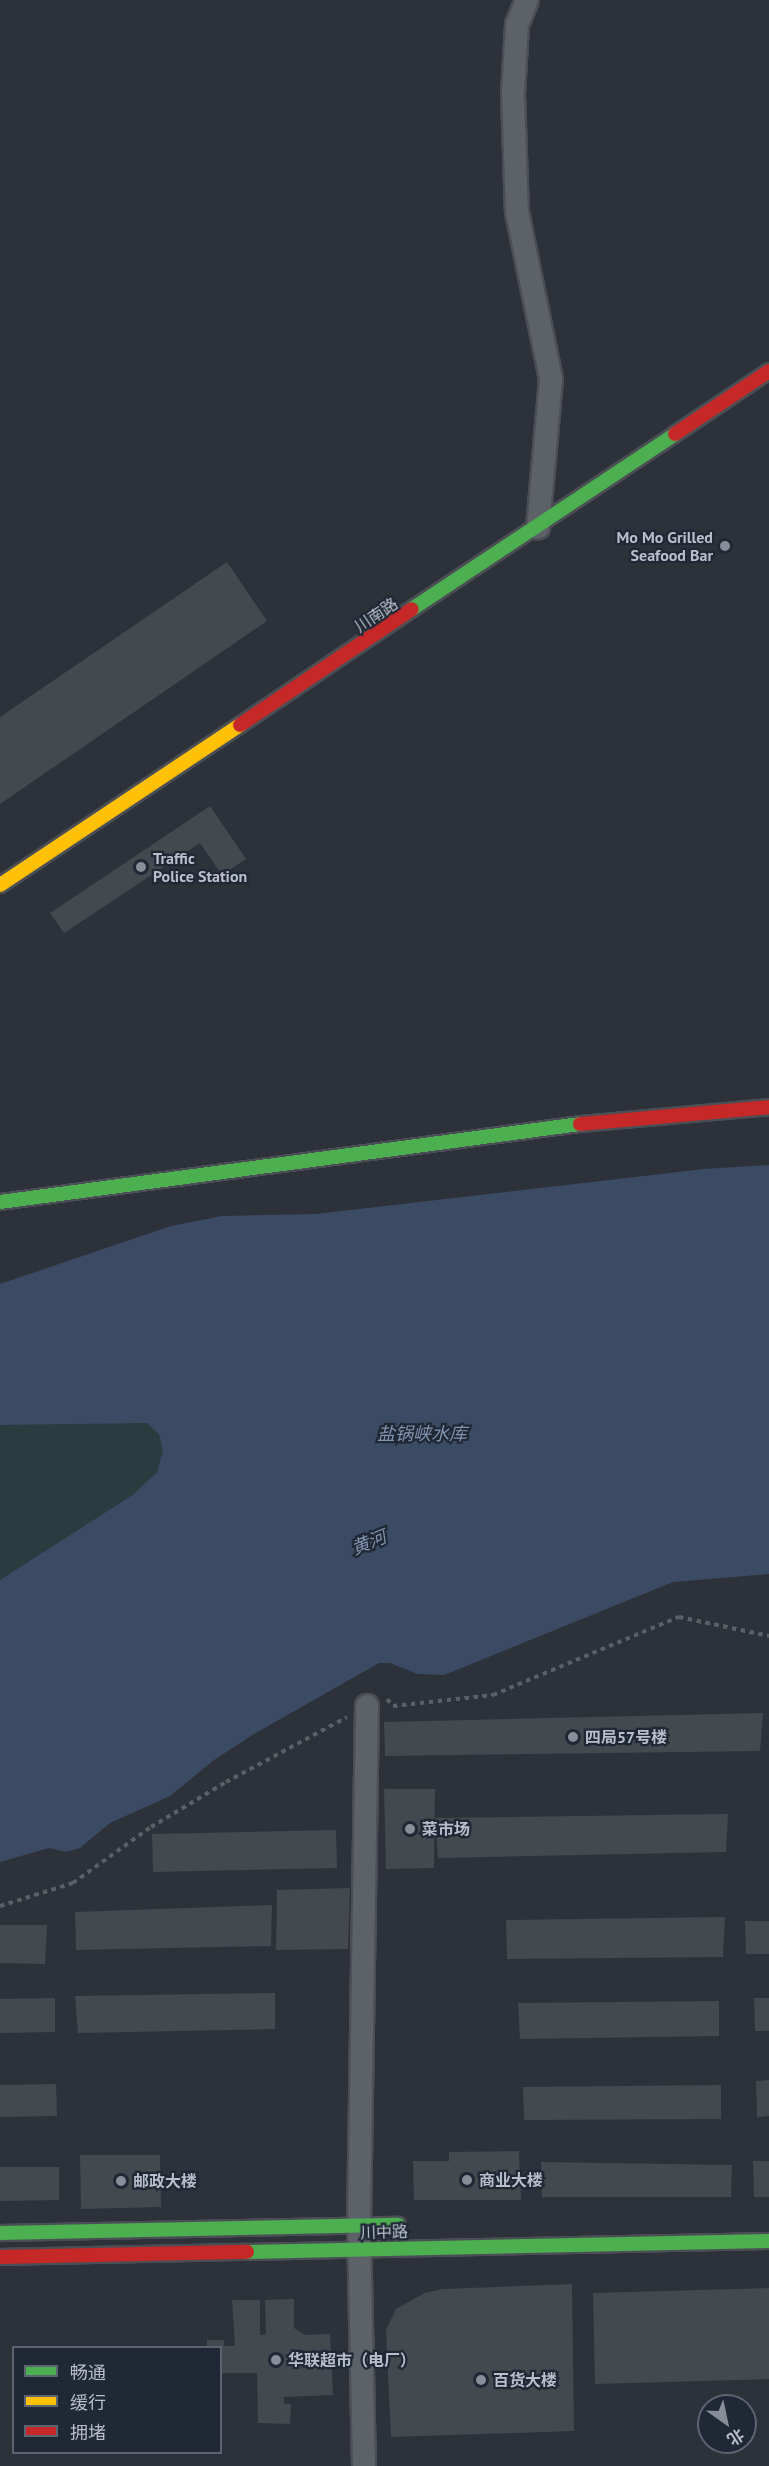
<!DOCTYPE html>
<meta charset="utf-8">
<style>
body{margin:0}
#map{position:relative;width:769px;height:2466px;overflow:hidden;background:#2d323a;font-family:"PT Sans","Noto Sans SC",sans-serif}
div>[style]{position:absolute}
.green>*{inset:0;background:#2a3c40}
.water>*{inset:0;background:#3c4b64}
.building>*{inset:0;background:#44484f}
.path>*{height:4px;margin-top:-2px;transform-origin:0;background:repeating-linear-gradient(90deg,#5a6065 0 4.5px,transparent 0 9px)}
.roads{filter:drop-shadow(2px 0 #4b4e54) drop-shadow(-2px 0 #4b4e54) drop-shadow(0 2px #4b4e54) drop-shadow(0 -2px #4b4e54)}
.street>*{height:22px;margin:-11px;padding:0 11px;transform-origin:11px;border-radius:11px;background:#5d6168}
.fast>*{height:14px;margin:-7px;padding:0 7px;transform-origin:7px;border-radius:7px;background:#4caf50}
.slow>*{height:14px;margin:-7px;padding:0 7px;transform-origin:7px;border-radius:7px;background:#ffc107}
.jam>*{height:14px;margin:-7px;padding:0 7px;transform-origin:7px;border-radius:7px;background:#c62828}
.dots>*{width:16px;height:16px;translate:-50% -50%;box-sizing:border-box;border:3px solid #202835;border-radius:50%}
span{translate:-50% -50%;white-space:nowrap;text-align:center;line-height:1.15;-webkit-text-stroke:4.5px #202835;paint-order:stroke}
.poi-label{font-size:16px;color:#b8bfca;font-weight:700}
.right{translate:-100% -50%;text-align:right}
.left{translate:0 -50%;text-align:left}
.street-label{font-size:16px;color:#b8bfca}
.water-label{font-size:18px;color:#8194b1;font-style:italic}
.legend{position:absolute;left:12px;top:2346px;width:210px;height:108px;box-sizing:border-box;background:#202835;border:2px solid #5d6471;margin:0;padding:8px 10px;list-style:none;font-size:18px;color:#b8bfca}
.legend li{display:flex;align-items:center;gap:12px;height:30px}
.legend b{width:30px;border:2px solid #5d6471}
.north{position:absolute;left:697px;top:2394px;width:60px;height:60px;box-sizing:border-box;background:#202835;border:2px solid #5d6471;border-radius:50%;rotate:147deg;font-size:16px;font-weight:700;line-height:24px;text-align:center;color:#b8bfca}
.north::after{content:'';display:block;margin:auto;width:21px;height:27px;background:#878e98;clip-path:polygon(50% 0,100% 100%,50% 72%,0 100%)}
</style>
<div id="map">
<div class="green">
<i style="clip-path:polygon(128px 1422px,147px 1423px,159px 1433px,163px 1451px,157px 1472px,134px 1494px,0 1580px,0 1425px)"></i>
</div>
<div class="water">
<i style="clip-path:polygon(769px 1165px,769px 1574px,673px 1582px,444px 1675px,418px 1674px,390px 1663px,379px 1663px,254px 1734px,214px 1760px,170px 1796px,110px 1823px,80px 1848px,66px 1852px,49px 1848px,0 1862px,0 1580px,134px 1494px,157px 1472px,163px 1451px,159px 1434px,147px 1423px,0 1425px,0 1284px,171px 1226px,222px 1216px,316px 1214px,704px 1169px)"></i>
</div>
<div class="building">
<i style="clip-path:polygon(227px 562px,267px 621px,0 804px,0 717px)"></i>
<i style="clip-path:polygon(210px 806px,246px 859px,222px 875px,200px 843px,64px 933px,50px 913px)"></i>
<i style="clip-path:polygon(763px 1713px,760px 1751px,385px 1756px,384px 1722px)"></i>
<i style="clip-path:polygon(384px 1789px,435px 1789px,434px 1868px,386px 1869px)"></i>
<i style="clip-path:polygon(728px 1814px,726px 1852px,438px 1858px,435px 1818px)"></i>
<i style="clip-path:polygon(336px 1830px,337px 1868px,153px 1872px,152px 1834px)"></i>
<i style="clip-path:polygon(350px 1888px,348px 1949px,276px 1950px,277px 1890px)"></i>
<i style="clip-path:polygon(272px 1905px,271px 1946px,76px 1950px,75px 1912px)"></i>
<i style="clip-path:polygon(725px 1917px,723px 1957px,507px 1959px,506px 1920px)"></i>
<i style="clip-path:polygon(745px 1921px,769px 1921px,769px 1954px,746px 1954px)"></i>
<i style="clip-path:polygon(0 1925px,47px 1925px,45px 1964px,0 1963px)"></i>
<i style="clip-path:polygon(275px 1993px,275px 2029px,78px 2033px,75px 1996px)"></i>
<i style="clip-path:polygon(55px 1998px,55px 2032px,0 2033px,0 1999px)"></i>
<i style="clip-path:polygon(754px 1998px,769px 1998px,769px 2031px,755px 2031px)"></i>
<i style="clip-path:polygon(719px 2001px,719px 2036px,520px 2039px,518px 2003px)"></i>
<i style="clip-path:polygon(769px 2080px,769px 2116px,757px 2117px,756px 2081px)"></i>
<i style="clip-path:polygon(56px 2084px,57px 2116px,0 2117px,0 2085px)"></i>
<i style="clip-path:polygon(721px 2085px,721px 2119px,524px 2120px,523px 2087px)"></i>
<i style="clip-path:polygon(519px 2151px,521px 2200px,414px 2200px,413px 2161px,449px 2161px,449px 2152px)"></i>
<i style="clip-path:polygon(80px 2155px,160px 2155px,161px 2207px,81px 2209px)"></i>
<i style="clip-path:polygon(753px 2161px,769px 2161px,769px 2197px,754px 2197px)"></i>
<i style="clip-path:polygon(541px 2162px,732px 2165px,731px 2197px,542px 2197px)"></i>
<i style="clip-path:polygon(0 2167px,59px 2167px,59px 2200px,0 2201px)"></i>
<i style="clip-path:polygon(572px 2284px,574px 2431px,391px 2437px,386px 2330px,396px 2309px,425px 2293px,442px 2289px)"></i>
<i style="clip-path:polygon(769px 2288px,769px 2379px,595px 2384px,593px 2293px)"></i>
<i style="clip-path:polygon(294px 2299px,294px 2328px,305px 2335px,330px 2334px,333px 2395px,284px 2397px,284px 2404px,291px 2404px,290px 2424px,258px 2423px,257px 2373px,220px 2373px,220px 2348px,207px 2348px,207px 2340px,224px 2340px,224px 2346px,235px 2346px,232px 2300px,260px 2300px,260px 2335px,266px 2334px,265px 2300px)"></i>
</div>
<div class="path">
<i style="left:387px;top:1699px;width:9px;rotate:49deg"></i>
<i style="left:393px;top:1706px;width:101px;rotate:-6.3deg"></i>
<i style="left:493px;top:1695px;width:202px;rotate:-22.8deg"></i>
<i style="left:679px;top:1617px;width:92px;rotate:11.9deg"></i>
<i style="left:0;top:1906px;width:77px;rotate:-17.5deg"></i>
<i style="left:73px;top:1883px;width:96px;rotate:-35.7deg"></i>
<i style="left:151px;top:1827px;width:87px;rotate:-31deg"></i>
<i style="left:226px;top:1782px;width:137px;rotate:-28.2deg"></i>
</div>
<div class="roads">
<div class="street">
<i style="left:527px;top:0;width:27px;rotate:112deg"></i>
<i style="left:517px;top:25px;width:69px;rotate:93.3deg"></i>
<i style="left:513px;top:94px;width:118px;rotate:88.1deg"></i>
<i style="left:517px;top:212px;width:170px;rotate:78.5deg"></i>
<i style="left:551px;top:379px;width:149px;rotate:95deg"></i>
<i style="left:364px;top:2466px;width:240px;rotate:-91.2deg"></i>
<i style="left:359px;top:2226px;width:520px;rotate:-89.12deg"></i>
</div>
<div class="fast">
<i style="left:412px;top:609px;width:316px;rotate:-33.6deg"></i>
<i style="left:0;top:1202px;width:585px;rotate:-7.66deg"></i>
<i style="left:0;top:2233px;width:398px;rotate:-1.2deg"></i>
<i style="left:247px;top:2252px;width:522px;rotate:-1.21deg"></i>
</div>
<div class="slow">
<i style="left:0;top:885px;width:288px;rotate:-33.7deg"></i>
</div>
<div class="jam">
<i style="left:675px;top:434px;width:113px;rotate:-33.8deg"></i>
<i style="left:240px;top:725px;width:207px;rotate:-34deg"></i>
<i style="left:580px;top:1124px;width:190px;rotate:-5.1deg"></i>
<i style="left:0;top:2257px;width:247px;rotate:-1.2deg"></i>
</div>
</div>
<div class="dots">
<i style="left:725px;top:546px;background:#878e98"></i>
<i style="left:141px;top:867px;background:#878e98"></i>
<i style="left:573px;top:1737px;background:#878e98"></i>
<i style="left:410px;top:1829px;background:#878e98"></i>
<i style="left:467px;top:2180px;background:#878e98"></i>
<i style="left:121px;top:2181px;background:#878e98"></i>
<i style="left:276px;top:2360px;background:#878e98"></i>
<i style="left:481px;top:2380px;background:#878e98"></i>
</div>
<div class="poi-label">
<span class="right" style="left:713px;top:546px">Mo Mo Grilled<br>Seafood Bar</span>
<span class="left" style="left:153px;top:867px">Traffic<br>Police Station</span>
<span class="left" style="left:585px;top:1737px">四局57号楼</span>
<span class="left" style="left:422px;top:1829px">菜市场</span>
<span class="left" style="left:479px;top:2180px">商业大楼</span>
<span class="left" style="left:133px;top:2181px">邮政大楼</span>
<span class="left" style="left:288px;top:2360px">华联超市（电厂）</span>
<span class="left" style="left:493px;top:2380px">百货大楼</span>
</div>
<div class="street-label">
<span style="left:376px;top:615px;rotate:-34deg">川南路</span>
<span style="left:384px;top:2232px;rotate:-2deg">川中路</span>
</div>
<div class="water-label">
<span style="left:422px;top:1434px">盐锅峡水库</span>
<span style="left:369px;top:1543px;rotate:-22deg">黄河</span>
</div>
<ul class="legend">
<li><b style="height:8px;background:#4caf50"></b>畅通</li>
<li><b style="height:8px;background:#ffc107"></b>缓行</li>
<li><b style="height:8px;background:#c62828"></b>拥堵</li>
</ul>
<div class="north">北</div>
</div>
